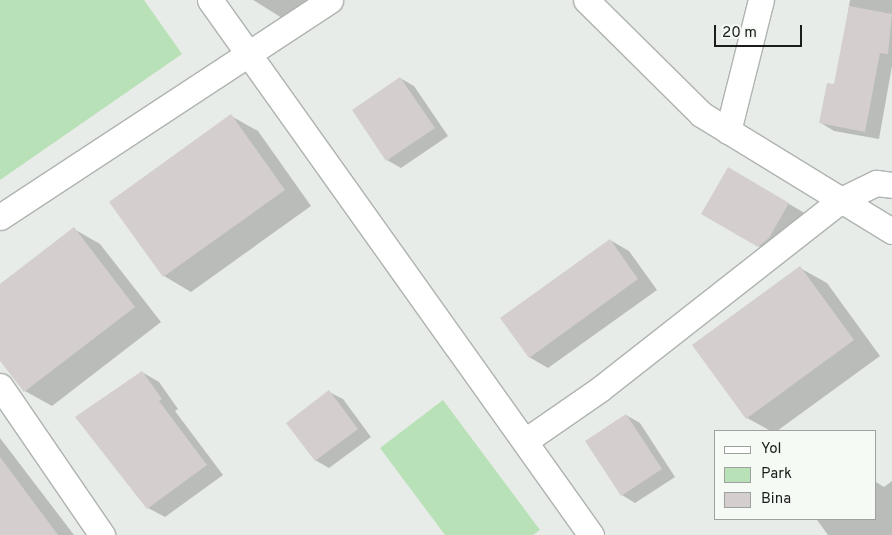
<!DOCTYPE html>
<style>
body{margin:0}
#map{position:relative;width:892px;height:535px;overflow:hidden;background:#e8ece8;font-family:Overpass,sans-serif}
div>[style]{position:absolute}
.green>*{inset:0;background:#b9e1b7}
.shadow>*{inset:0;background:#0003}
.building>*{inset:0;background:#d4cecf}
.roads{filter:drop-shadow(1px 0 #afb3af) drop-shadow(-1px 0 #afb3af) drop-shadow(0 1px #afb3af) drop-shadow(0 -1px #afb3af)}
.street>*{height:25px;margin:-12.5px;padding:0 12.5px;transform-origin:12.5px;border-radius:12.5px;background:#fff}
span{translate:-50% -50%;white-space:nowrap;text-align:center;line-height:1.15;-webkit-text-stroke:4px #f5faf5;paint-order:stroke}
.legend{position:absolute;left:714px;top:430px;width:162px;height:90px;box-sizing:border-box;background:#f5faf5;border:1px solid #9ea29e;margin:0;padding:6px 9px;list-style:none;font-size:15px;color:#1b1d1b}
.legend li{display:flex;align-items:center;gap:10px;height:25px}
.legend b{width:25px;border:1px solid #9ea29e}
.scale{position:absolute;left:714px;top:25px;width:88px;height:22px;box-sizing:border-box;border:2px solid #1b1d1b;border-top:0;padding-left:6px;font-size:15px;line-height:18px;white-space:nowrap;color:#1b1d1b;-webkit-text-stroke:4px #f5faf5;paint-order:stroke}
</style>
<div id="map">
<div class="green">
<i style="clip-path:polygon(0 0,144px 0,182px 54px,0 180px)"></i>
<i style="clip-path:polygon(443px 400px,540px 530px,533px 535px,445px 535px,380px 448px)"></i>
</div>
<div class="shadow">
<i style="clip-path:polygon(253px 0,307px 0,282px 18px)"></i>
<i style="clip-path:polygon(850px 0,892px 0,892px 66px,879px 139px,834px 131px,821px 123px,836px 86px)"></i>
<i style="clip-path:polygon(400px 78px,414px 86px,448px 136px,401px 168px,387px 160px)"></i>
<i style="clip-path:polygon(231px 116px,258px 131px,311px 206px,191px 292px,164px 276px)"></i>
<i style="clip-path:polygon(729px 169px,808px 215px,777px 257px,702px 213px)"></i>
<i style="clip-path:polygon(74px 229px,100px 244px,161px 322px,52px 406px,25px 391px,0 359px,0 285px)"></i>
<i style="clip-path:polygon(610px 240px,629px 251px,657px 290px,548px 368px,529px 357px)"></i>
<i style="clip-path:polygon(800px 268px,827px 283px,880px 356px,777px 431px,771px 431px,747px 418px)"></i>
<i style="clip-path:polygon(142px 372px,159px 382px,178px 409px,175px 411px,223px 475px,165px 517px,148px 508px)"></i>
<i style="clip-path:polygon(329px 392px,343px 399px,371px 437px,329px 468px,315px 460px)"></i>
<i style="clip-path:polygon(626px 415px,640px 423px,675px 477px,635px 503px,622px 495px)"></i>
<i style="clip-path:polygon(0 438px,74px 535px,0 535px)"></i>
<i style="clip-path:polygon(892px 481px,892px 535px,828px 535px,817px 520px,876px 519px,876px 482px,884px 487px)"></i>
</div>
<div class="building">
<i style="clip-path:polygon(849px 6px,892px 14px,888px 54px,880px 53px,865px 132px,819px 123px,827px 83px,834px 84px)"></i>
<i style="clip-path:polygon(400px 77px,435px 128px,386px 161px,352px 110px)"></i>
<i style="clip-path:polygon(231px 114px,285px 190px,163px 277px,109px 202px)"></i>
<i style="clip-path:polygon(728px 167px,789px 203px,769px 238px,758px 247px,701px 214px)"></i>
<i style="clip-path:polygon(74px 227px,135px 307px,24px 392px,0 361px,0 284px)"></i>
<i style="clip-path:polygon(610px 239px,638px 279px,529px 358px,500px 318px)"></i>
<i style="clip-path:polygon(800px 266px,854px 340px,746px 419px,692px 345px)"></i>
<i style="clip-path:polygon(142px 371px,162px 399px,159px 401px,207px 465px,147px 509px,75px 417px)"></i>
<i style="clip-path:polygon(329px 390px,358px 429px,315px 461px,286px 423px)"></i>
<i style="clip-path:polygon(626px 414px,662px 469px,621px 496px,585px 441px)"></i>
<i style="clip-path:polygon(0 457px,58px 535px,0 535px)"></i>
</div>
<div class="roads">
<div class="street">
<i style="left:210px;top:0;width:657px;rotate:54.54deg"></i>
<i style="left:586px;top:0;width:162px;rotate:44.7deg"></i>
<i style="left:701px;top:114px;width:224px;rotate:31.5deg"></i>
<i style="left:728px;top:131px;width:135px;rotate:-75.9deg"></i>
<i style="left:0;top:217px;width:395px;rotate:-33.3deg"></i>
<i style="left:0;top:386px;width:181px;rotate:55.6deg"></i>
<i style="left:525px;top:441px;width:91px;rotate:-34.7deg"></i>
<i style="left:600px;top:389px;width:306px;rotate:-38.1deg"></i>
<i style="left:841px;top:200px;width:39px;rotate:-26deg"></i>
<i style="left:876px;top:183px;width:16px;rotate:7deg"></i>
</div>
</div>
<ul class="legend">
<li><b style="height:6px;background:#fff"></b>Yol</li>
<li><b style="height:14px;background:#b9e1b7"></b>Park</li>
<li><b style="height:14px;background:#d4cecf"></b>Bina</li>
</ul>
<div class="scale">20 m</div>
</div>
